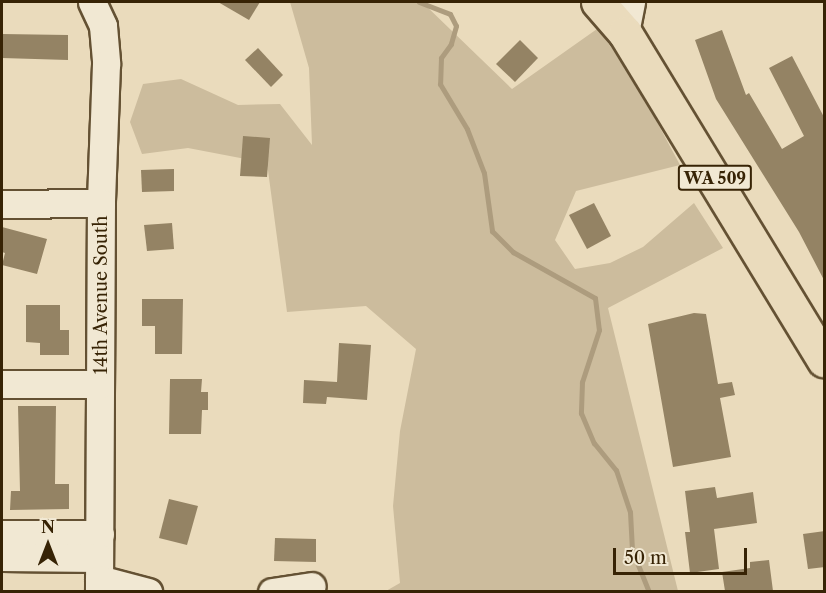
<!DOCTYPE html>
<style>
body{margin:0}
#map{position:relative;width:826px;height:593px;overflow:hidden;background:#eadbbc;font-family:"Libre Caslon Text",serif}
div>[style]{position:absolute}
.green>*{inset:0;background:#ccbc9d}
.stream>*{height:5px;margin:-2.5px;padding:0 2.5px;transform-origin:2.5px;border-radius:2.5px;background:#ad9c7e}
.building>*{inset:0;background:#948364}
.roads{filter:drop-shadow(2px 0 #645133) drop-shadow(-2px 0 #645133) drop-shadow(0 2px #645133) drop-shadow(0 -2px #645133)}
.minor>*{height:27px;margin:-13.5px;padding:0 13.5px;transform-origin:13.5px;border-radius:13.5px;background:#f1e8d3}
.major>*{height:33px;margin:-16.5px;padding:0 16.5px;transform-origin:16.5px;border-radius:16.5px;background:#eadbbc}
span{translate:-50% -50%;white-space:nowrap;text-align:center;line-height:1.15;-webkit-text-stroke:4.5px #f1e8d3;paint-order:stroke}
.shield-label span{padding:2px 4px;background:#f1e8d3;border:2px solid;border-radius:4px;-webkit-text-stroke-width:0}
.shield-label{font-size:16px;color:#372305;font-weight:700}
.street-label{font-size:18px;color:#372305}
.frame{position:absolute;inset:0;border:3px solid #372305;pointer-events:none}
.north{position:absolute;left:18px;top:515px;width:60px;height:60px;-webkit-text-stroke:4px #f1e8d3;paint-order:stroke;rotate:0deg;font-size:16px;font-weight:700;line-height:24px;text-align:center;color:#372305}
.north::after{content:'';display:block;margin:auto;width:21px;height:27px;background:#372305;clip-path:polygon(50% 0,100% 100%,50% 72%,0 100%)}
.scale{position:absolute;left:613px;top:548px;width:134px;height:27px;box-sizing:border-box;border:3px solid #372305;border-top:0;padding-left:8px;font-size:18px;line-height:21px;white-space:nowrap;color:#372305;-webkit-text-stroke:4px #f1e8d3;paint-order:stroke}
</style>
<div id="map">
<div class="green">
<i style="clip-path:polygon(290px 2px,422px 2px,512px 89px,597px 29px,628px 68px,680px 165px,576px 191px,555px 240px,575px 269px,610px 263px,643px 247px,694px 203px,723px 248px,608px 308px,678px 591px,386px 591px,400px 583px,393px 506px,400px 431px,416px 349px,366px 306px,287px 312px,267px 163px,188px 148px,142px 154px,130px 122px,143px 84px,181px 79px,238px 105px,280px 104px,312px 145px,309px 68px)"></i>
</div>
<div class="stream">
<i style="left:419px;top:2px;width:33px;rotate:21deg"></i>
<i style="left:450px;top:14px;width:13px;rotate:63deg"></i>
<i style="left:456px;top:26px;width:19px;rotate:106deg"></i>
<i style="left:451px;top:44px;width:17px;rotate:126deg"></i>
<i style="left:441px;top:58px;width:26px;rotate:92deg"></i>
<i style="left:440px;top:84px;width:52px;rotate:59deg"></i>
<i style="left:467px;top:129px;width:47px;rotate:68.9deg"></i>
<i style="left:484px;top:173px;width:59px;rotate:82.1deg"></i>
<i style="left:492px;top:231px;width:30px;rotate:45deg"></i>
<i style="left:513px;top:252px;width:94px;rotate:29.3deg"></i>
<i style="left:595px;top:298px;width:32px;rotate:83deg"></i>
<i style="left:599px;top:330px;width:55px;rotate:108.1deg"></i>
<i style="left:582px;top:382px;width:31px;rotate:92deg"></i>
<i style="left:581px;top:413px;width:33px;rotate:67deg"></i>
<i style="left:594px;top:443px;width:35px;rotate:51deg"></i>
<i style="left:616px;top:470px;width:44px;rotate:71.6deg"></i>
<i style="left:630px;top:512px;width:38px;rotate:87deg"></i>
<i style="left:632px;top:550px;width:45px;rotate:68deg"></i>
</div>
<div class="building">
<i style="clip-path:polygon(218px 2px,260px 2px,249px 20px)"></i>
<i style="clip-path:polygon(722px 30px,746px 95px,749px 93px,782px 149px,804px 136px,769px 68px,792px 56px,825px 119px,825px 282px,799px 232px,716px 99px,695px 40px)"></i>
<i style="clip-path:polygon(2px 34px,68px 35px,68px 60px,2px 58px)"></i>
<i style="clip-path:polygon(520px 40px,538px 58px,515px 82px,496px 64px)"></i>
<i style="clip-path:polygon(258px 48px,283px 75px,271px 87px,245px 60px)"></i>
<i style="clip-path:polygon(243px 136px,270px 138px,267px 177px,240px 176px)"></i>
<i style="clip-path:polygon(174px 169px,174px 191px,142px 192px,141px 170px)"></i>
<i style="clip-path:polygon(594px 203px,611px 236px,587px 249px,569px 215px)"></i>
<i style="clip-path:polygon(172px 223px,174px 249px,147px 251px,144px 225px)"></i>
<i style="clip-path:polygon(2px 227px,47px 239px,37px 274px,2px 265px,5px 253px,2px 252px)"></i>
<i style="clip-path:polygon(142px 299px,183px 299px,182px 354px,155px 354px,155px 326px,142px 326px)"></i>
<i style="clip-path:polygon(26px 305px,60px 305px,60px 330px,69px 330px,69px 355px,40px 355px,40px 343px,26px 342px)"></i>
<i style="clip-path:polygon(694px 313px,706px 314px,718px 384px,732px 382px,735px 395px,720px 398px,731px 457px,673px 467px,648px 324px)"></i>
<i style="clip-path:polygon(339px 343px,371px 345px,367px 400px,327px 397px,326px 404px,303px 403px,304px 380px,337px 382px)"></i>
<i style="clip-path:polygon(170px 379px,202px 379px,201px 392px,208px 392px,208px 410px,202px 410px,201px 434px,169px 434px)"></i>
<i style="clip-path:polygon(18px 406px,56px 406px,55px 484px,69px 484px,69px 509px,10px 510px,11px 491px,20px 491px)"></i>
<i style="clip-path:polygon(715px 487px,717px 498px,753px 492px,757px 523px,714px 529px,719px 569px,690px 573px,685px 532px,690px 532px,685px 491px)"></i>
<i style="clip-path:polygon(169px 499px,198px 506px,187px 545px,159px 538px)"></i>
<i style="clip-path:polygon(825px 531px,825px 567px,808px 569px,803px 534px)"></i>
<i style="clip-path:polygon(275px 538px,316px 539px,316px 562px,274px 561px)"></i>
<i style="clip-path:polygon(769px 560px,773px 591px,725px 591px,722px 572px,750px 568px,750px 562px)"></i>
</div>
<div class="roads">
<div class="minor">
<i style="left:92px;top:2px;width:26px;rotate:65deg"></i>
<i style="left:103px;top:26px;width:38px;rotate:85deg"></i>
<i style="left:106px;top:64px;width:139px;rotate:92.1deg"></i>
<i style="left:101px;top:203px;width:389px;rotate:90.3deg"></i>
<i style="left:625px;top:33px;width:32px;rotate:-79deg"></i>
<i style="left:2px;top:204px;width:99px;rotate:-0.6deg"></i>
<i style="left:2px;top:384px;width:98px"></i>
<i style="left:2px;top:534px;width:98px"></i>
<i style="left:2px;top:557px;width:97px;rotate:0.6deg"></i>
<i style="left:99px;top:579px;width:51px;rotate:14.9deg"></i>
<i style="left:272px;top:592px;width:40px;rotate:-8.5deg"></i>
</div>
<div class="major">
<i style="left:598px;top:2px;width:41px;rotate:48.9deg"></i>
<i style="left:625px;top:33px;width:383px;rotate:58.7deg"></i>
</div>
</div>
<div class="shield-label">
<span style="left:715px;top:178px">WA 509</span>
</div>
<div class="street-label">
<span style="left:101px;top:295px;rotate:-90deg">14th Avenue South</span>
</div>
<div class="frame"></div>
<div class="north">N</div>
<div class="scale">50 m</div>
</div>
